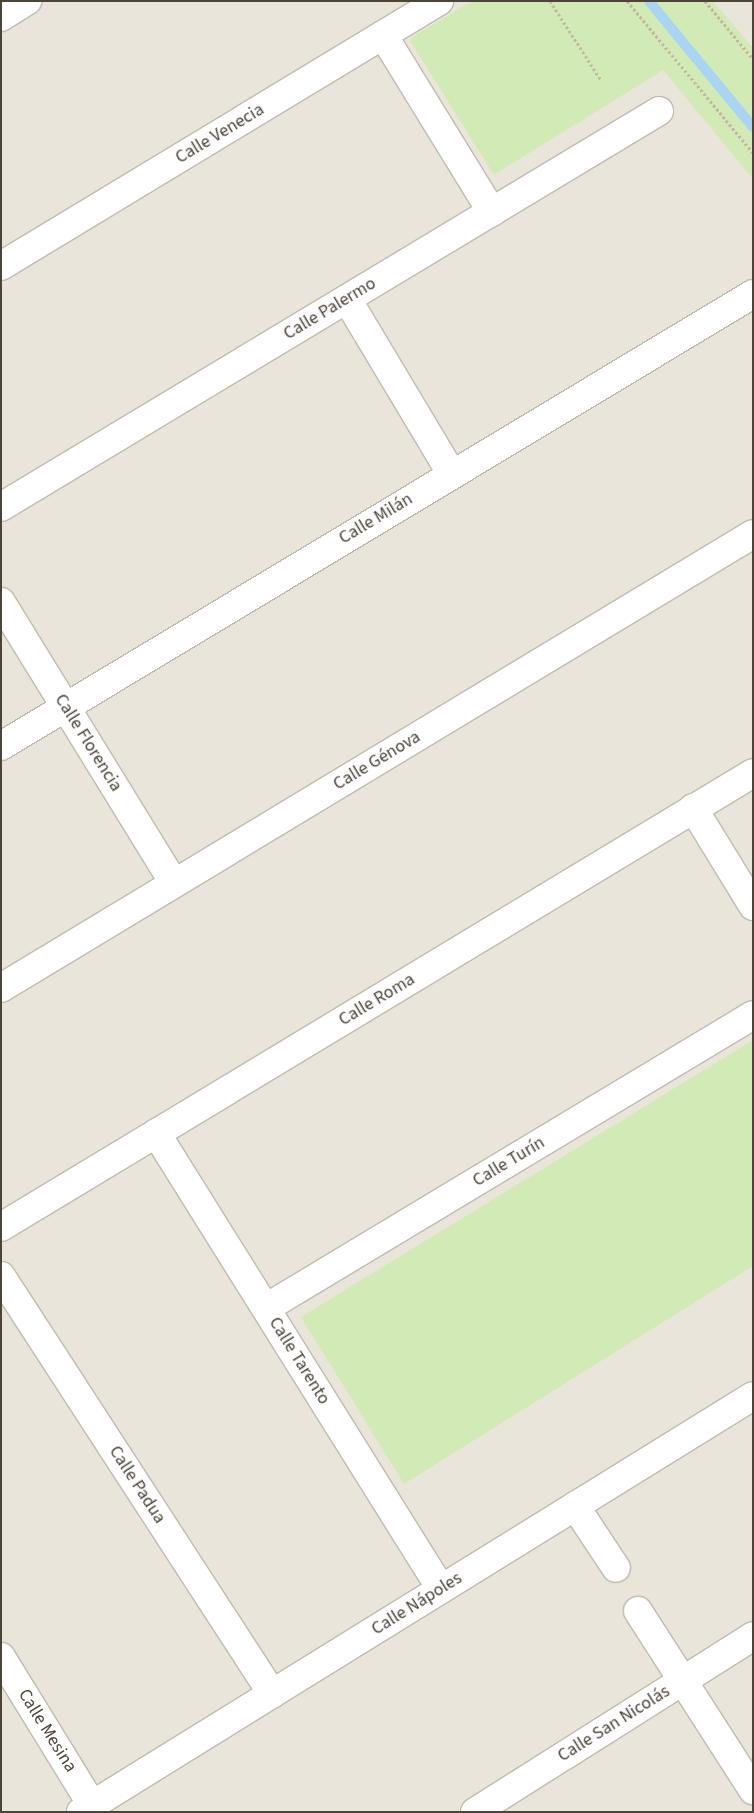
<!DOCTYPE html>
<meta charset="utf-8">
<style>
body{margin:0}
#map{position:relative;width:754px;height:1813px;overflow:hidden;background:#f6f3ec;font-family:"Source Sans 3",sans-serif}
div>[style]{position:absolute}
.residential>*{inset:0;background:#eae5da}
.green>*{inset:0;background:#d2eab5}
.stream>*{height:10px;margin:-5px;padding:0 5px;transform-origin:5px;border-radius:5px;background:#a9d4f2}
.path>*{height:3px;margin-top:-1.5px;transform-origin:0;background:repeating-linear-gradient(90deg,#c4b79f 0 2.5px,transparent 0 5px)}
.roads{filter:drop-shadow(1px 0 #c2bbae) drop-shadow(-1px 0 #c2bbae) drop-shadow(0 1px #c2bbae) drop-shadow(0 -1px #c2bbae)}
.street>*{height:28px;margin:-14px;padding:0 14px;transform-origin:14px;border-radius:14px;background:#fff}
span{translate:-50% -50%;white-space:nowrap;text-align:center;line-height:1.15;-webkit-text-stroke:4px #fff;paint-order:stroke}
.street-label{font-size:18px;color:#4b4439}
.frame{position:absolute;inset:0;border:2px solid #4b4439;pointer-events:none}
</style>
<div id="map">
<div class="residential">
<i style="clip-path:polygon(1px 1px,753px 1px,753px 1812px,1px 1812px)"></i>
</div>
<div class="green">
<i style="clip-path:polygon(472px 1px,713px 1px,753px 48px,753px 179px,663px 70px,494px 175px,409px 39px)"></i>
<i style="clip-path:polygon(753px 1040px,753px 1266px,404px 1484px,301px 1317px)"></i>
</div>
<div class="stream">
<i style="left:649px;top:1px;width:163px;rotate:50.5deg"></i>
</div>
<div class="path">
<i style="left:550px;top:1px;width:94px;rotate:57.2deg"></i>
<i style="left:627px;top:1px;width:197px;rotate:50.3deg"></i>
<i style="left:705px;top:1px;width:75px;rotate:50.4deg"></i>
</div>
<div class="roads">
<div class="street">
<i style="left:1px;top:17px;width:31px;rotate:-32deg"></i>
<i style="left:383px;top:35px;width:208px;rotate:58.4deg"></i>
<i style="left:1px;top:266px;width:512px;rotate:-31.17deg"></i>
<i style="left:347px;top:299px;width:203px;rotate:59.1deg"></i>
<i style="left:1px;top:507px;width:768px;rotate:-31.04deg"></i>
<i style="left:1px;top:602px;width:330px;rotate:58.4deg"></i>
<i style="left:1px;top:746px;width:877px;rotate:-31.01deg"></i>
<i style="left:693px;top:808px;width:115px;rotate:58.5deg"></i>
<i style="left:1px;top:988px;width:878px;rotate:-31.12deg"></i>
<i style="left:156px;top:1133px;width:538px;rotate:57.99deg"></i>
<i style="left:1px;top:1227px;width:878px;rotate:-31.12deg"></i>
<i style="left:1px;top:1276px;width:498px;rotate:57deg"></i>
<i style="left:266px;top:1308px;width:568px;rotate:-31.03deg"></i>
<i style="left:575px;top:1506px;width:74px;rotate:56.5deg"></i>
<i style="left:638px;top:1611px;width:213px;rotate:57.3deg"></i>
<i style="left:1px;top:1657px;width:174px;rotate:58.4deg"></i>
<i style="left:81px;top:1812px;width:790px;rotate:-31.76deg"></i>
<i style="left:475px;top:1812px;width:329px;rotate:-32.3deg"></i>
</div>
</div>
<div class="street-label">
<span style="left:220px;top:134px;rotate:-31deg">Calle Venecia</span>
<span style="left:330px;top:309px;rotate:-31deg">Calle Palermo</span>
<span style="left:376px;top:519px;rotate:-31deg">Calle Milán</span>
<span style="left:88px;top:743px;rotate:58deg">Calle Florencia</span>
<span style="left:377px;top:761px;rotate:-31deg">Calle Génova</span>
<span style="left:377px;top:1000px;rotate:-31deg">Calle Roma</span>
<span style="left:509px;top:1162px;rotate:-31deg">Calle Turín</span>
<span style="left:299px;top:1361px;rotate:58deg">Calle Tarento</span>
<span style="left:137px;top:1485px;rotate:57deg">Calle Padua</span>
<span style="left:417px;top:1604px;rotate:-32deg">Calle Nápoles</span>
<span style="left:614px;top:1724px;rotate:-32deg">Calle San Nicolás</span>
<span style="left:47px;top:1731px;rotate:58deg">Calle Mesina</span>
</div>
<div class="frame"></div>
</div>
